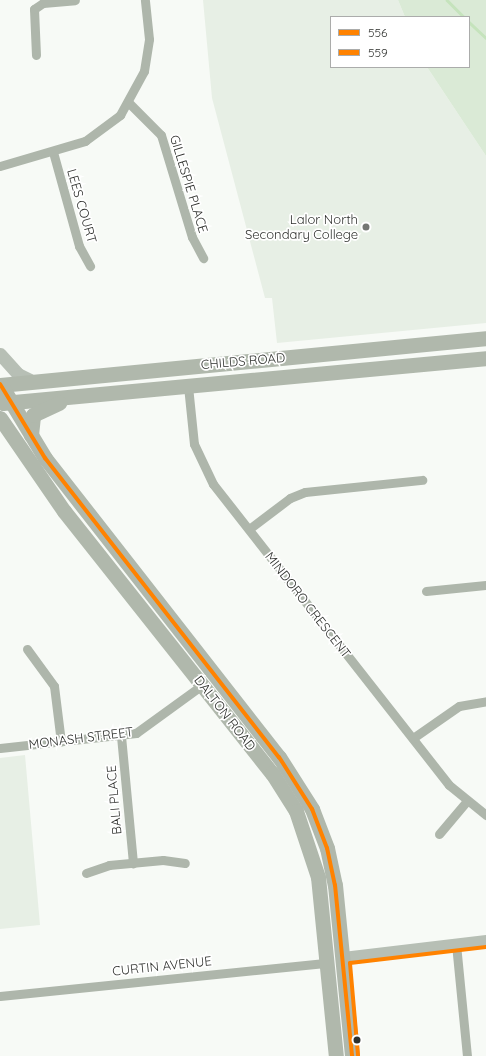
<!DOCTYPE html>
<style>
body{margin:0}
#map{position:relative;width:486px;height:1056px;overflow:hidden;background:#f7faf6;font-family:Quicksand,sans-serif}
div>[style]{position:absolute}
.built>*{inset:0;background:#e7efe5}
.green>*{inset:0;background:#daead6}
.stream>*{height:2.5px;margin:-1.25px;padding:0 1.25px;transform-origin:1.25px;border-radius:1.25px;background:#c5e3bc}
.street>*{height:9px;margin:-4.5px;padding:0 4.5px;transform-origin:4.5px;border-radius:4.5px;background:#aeb6ab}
.secondary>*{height:13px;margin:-6.5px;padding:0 6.5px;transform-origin:6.5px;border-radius:6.5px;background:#b7bfb5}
.primary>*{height:15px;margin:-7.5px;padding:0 7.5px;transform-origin:7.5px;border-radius:7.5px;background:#b0b8ac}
.bus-1>*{height:4px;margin:-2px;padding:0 2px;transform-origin:2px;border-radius:2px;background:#ff8200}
.bus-2>*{height:4px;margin:-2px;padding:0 2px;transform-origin:2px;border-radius:2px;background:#ff8200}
.dots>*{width:11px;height:11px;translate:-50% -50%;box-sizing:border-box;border:2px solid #fff;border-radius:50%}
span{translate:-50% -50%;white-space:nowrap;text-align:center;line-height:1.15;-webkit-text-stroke:3.5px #fff;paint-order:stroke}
.street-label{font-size:13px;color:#2e302d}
.poi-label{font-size:13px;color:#2e302d}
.right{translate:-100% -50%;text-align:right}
.legend{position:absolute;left:330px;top:16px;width:140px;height:52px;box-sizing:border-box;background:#fff;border:1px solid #abacab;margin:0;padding:5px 7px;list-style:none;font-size:12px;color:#2e302d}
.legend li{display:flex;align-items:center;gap:8px;height:20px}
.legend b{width:20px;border:1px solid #abacab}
</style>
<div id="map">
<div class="built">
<i style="clip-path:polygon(203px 0,398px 0,405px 17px,331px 17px,331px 67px,427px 67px,486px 156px,486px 323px,277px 343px,272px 298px,265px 298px,212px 98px)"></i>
<i style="clip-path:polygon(25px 755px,40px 925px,0 929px,0 758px)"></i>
</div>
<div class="green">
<i style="clip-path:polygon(398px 0,486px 0,486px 156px,427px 67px,469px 67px,469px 17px,405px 17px)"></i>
</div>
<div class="stream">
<i style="left:447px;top:0;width:24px;rotate:45deg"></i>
<i style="left:469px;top:22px;width:23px;rotate:43deg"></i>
</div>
<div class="street">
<i style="left:36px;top:55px;width:46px;rotate:-92.5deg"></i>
<i style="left:34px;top:9px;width:11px;rotate:-34deg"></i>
<i style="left:43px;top:3px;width:32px;rotate:-5deg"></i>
<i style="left:129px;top:103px;width:45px;rotate:45deg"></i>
<i style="left:161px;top:135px;width:107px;rotate:73.1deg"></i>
<i style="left:192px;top:237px;width:24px;rotate:62deg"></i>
<i style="left:53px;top:152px;width:98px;rotate:74.5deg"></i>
<i style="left:79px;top:246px;width:23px;rotate:61deg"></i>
<i style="left:0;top:166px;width:89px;rotate:-16.4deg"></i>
<i style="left:85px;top:141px;width:44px;rotate:-36.6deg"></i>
<i style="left:120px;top:115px;width:50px;rotate:-61.4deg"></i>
<i style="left:144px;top:71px;width:32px;rotate:-81deg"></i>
<i style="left:149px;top:39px;width:39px;rotate:-96deg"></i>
<i style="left:188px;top:386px;width:58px;rotate:84.1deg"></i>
<i style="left:194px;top:444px;width:44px;rotate:64.6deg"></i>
<i style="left:213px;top:484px;width:382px;rotate:51.9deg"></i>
<i style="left:449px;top:785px;width:48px;rotate:39deg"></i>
<i style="left:249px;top:529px;width:51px;rotate:-37.1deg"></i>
<i style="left:290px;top:498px;width:16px;rotate:-22deg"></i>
<i style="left:305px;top:492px;width:118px;rotate:-5.9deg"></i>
<i style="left:426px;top:591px;width:60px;rotate:-5.7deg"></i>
<i style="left:27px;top:649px;width:46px;rotate:53.9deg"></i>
<i style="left:54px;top:686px;width:56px;rotate:82.9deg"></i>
<i style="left:121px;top:736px;width:128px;rotate:84.6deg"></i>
<i style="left:413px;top:738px;width:56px;rotate:-34.8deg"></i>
<i style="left:459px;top:706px;width:27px;rotate:-10deg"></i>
<i style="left:0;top:748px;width:137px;rotate:-6.3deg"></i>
<i style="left:136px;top:733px;width:82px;rotate:-36deg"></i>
<i style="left:439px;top:834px;width:42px;rotate:-49.8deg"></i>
<i style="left:86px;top:873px;width:24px;rotate:-19deg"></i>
<i style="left:109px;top:865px;width:54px;rotate:-5.3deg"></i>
<i style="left:163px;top:860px;width:22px;rotate:8deg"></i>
<i style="left:456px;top:944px;width:113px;rotate:84.4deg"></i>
<i style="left:0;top:996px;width:329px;rotate:-5.8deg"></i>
</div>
<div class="secondary">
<i style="left:0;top:354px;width:27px;rotate:48deg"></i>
<i style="left:18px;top:374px;width:13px;rotate:27deg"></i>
<i style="left:343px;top:958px;width:144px;rotate:-6.8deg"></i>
</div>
<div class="primary">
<i style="left:0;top:385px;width:488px;rotate:-5.5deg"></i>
<i style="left:1px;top:385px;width:85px;rotate:58.9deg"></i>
<i style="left:45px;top:458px;width:380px;rotate:52deg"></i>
<i style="left:279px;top:757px;width:62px;rotate:57.6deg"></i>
<i style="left:312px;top:809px;width:42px;rotate:69deg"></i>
<i style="left:327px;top:848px;width:38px;rotate:78deg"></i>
<i style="left:335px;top:885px;width:172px;rotate:84.3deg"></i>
<i style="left:3px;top:403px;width:485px;rotate:-5.3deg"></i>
<i style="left:0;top:418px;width:113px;rotate:55.5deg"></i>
<i style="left:64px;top:511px;width:335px;rotate:51.6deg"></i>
<i style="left:272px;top:773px;width:45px;rotate:57.7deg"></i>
<i style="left:296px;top:811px;width:70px;rotate:71.6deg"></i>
<i style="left:318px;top:877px;width:180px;rotate:84.3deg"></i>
<i style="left:31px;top:435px;width:20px;rotate:-84deg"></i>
<i style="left:33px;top:415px;width:29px;rotate:-25deg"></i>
</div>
<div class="bus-1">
<i style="left:0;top:384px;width:87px;rotate:58.7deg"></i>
<i style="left:45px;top:458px;width:380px;rotate:52deg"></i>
<i style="left:279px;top:757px;width:62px;rotate:57.6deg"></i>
<i style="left:312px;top:809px;width:42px;rotate:69deg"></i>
<i style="left:327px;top:848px;width:38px;rotate:78deg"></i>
<i style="left:335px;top:885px;width:172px;rotate:84.3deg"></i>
</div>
<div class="bus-2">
<i style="left:358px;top:1055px;width:92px;rotate:-95deg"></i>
<i style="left:350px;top:963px;width:137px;rotate:-6.7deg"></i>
</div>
<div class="dots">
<i style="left:366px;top:227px;background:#747773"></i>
<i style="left:357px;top:1040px;background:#2e302d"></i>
</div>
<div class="street-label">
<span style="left:189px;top:184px;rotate:73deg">GILLESPIE PLACE</span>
<span style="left:82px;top:206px;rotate:74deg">LEES COURT</span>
<span style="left:243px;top:361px;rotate:-5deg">CHILDS ROAD</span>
<span style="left:308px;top:605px;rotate:52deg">MINDORO CRESCENT</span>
<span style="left:225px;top:713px;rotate:52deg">DALTON ROAD</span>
<span style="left:81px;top:738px;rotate:-7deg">MONASH STREET</span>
<span style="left:114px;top:800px;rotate:-95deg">BALI PLACE</span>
<span style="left:162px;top:966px;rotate:-6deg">CURTIN AVENUE</span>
</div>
<div class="poi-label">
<span class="right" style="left:358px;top:227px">Lalor North<br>Secondary College</span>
</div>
<ul class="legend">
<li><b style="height:5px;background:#ff8200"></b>556</li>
<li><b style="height:5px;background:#ff8200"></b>559</li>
</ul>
</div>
